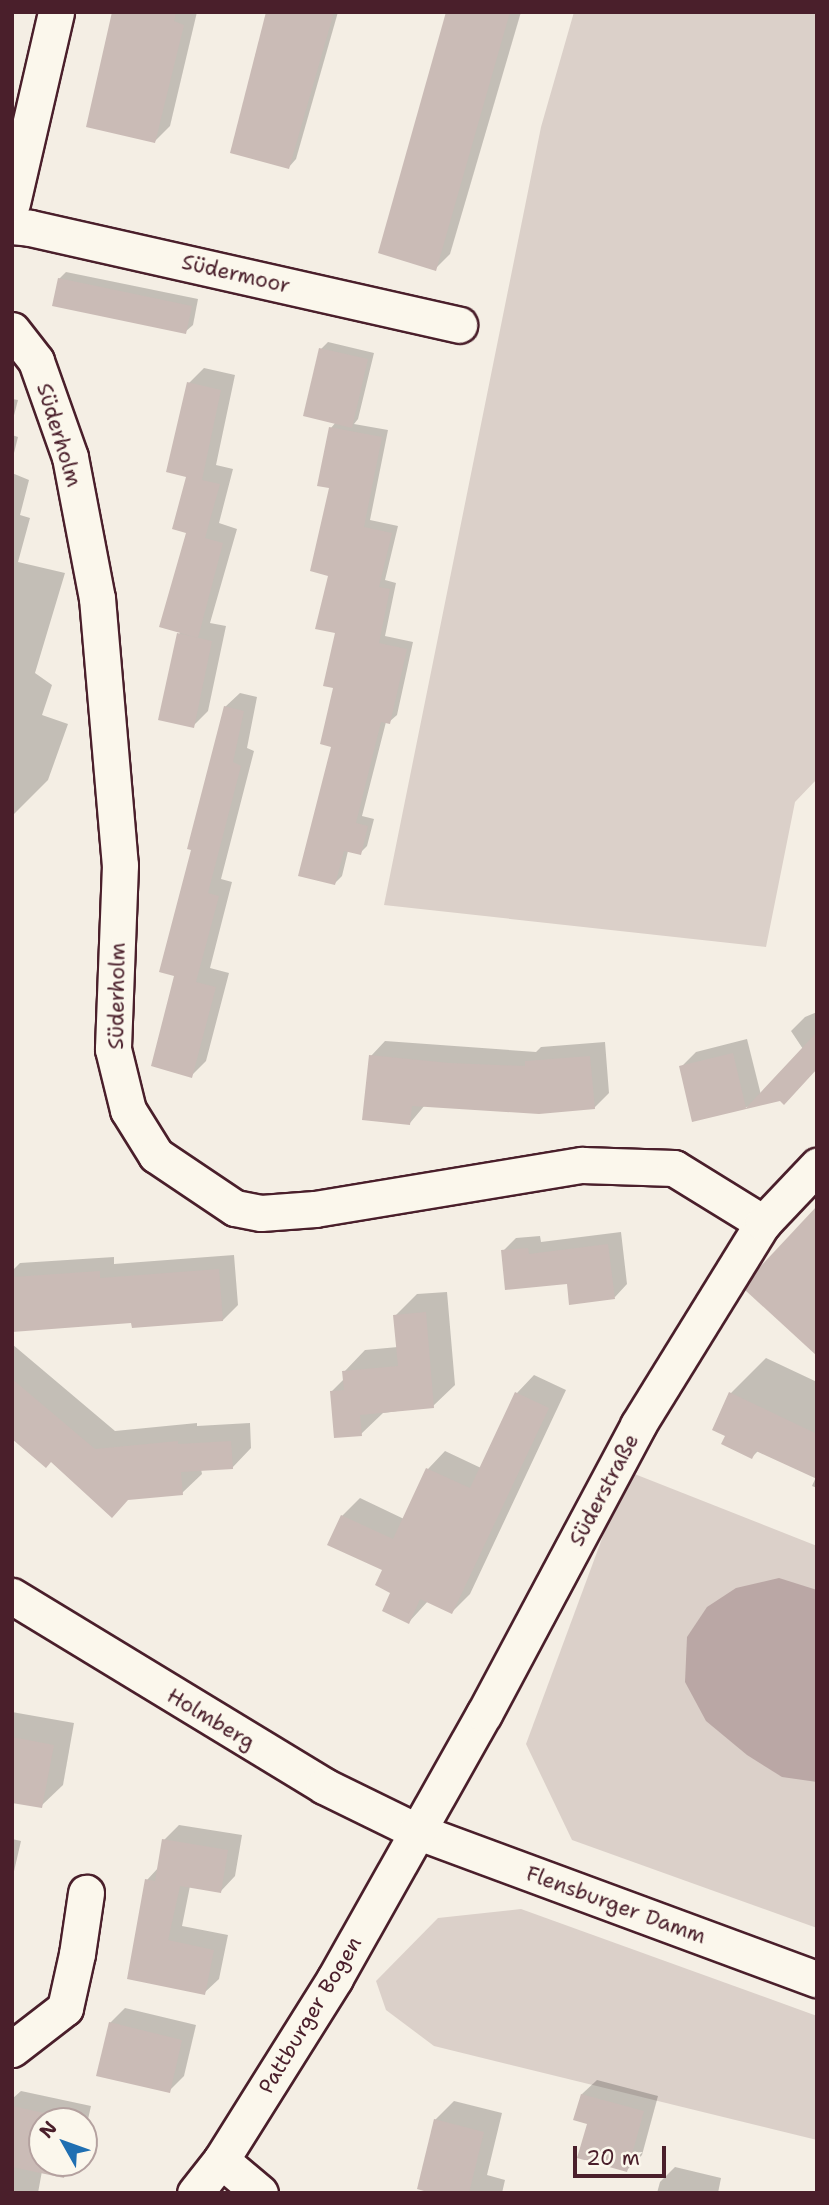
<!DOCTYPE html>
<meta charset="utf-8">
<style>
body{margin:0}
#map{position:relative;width:829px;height:2205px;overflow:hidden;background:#f4eee4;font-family:"Shantell Sans",sans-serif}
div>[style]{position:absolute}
.green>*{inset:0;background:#dbd0c9}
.water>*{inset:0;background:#baa7a5}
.shadow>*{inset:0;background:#0003}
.building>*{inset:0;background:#cabbb6}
.roads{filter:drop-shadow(2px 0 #4a1f2b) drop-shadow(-2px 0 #4a1f2b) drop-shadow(0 2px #4a1f2b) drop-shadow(0 -2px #4a1f2b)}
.minor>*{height:35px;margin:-17.5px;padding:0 17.5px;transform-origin:17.5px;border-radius:17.5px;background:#fbf7ec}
span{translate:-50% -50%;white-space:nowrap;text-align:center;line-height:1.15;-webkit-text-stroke:5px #fbf7ec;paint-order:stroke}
.street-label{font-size:21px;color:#4a1f2b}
.frame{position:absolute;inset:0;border:14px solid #4a1f2b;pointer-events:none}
.north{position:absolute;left:28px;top:2107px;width:70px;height:70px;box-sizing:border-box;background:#fbf7ec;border:2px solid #b4a19f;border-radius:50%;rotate:310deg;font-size:19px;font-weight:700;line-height:28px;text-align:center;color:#4a1f2b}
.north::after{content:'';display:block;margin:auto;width:24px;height:32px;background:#1f6fb2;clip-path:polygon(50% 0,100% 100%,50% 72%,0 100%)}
.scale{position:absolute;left:573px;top:2146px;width:93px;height:32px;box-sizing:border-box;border:4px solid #4a1f2b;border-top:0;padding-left:9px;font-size:21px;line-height:24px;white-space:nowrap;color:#4a1f2b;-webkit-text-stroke:5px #fbf7ec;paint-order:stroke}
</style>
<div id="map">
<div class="green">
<i style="clip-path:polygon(574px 12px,817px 12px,817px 779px,795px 802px,766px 947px,384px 905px,541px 127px)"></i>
<i style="clip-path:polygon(627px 1471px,817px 1546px,817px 1928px,572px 1840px,526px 1744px)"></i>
<i style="clip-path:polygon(521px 1909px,817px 2016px,817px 2140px,434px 2046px,386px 2010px,376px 1981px,438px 1918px)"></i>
</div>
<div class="water">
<i style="clip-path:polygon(779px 1578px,817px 1590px,817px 1782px,782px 1777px,747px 1755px,706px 1721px,685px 1682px,687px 1637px,707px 1607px,736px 1588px)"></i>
</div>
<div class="shadow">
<i style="clip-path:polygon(112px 12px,197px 12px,170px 126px,155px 141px)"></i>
<i style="clip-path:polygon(269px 12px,338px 12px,296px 159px,289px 167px)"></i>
<i style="clip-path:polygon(448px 12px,521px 12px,450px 254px,435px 269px)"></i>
<i style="clip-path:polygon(66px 272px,198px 299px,193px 325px,185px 332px,59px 279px)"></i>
<i style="clip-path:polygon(328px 342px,374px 353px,358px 419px,354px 424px,388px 430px,370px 520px,398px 526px,385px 580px,396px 583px,385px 636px,413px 642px,397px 715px,389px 722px,386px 722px,362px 816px,374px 819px,367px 846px,360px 853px,348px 851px,342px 876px,335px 883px,333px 745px,338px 632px,330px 574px,331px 428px,336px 422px,321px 349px)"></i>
<i style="clip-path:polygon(204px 368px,235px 375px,216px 465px,233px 469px,219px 523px,237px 529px,210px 623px,226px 626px,208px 711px,193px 726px,179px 634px,182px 631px,188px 531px,189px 383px)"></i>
<i style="clip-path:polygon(12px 399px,18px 400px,12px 423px)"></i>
<i style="clip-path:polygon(12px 435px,18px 437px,12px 461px)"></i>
<i style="clip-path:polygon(12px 473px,29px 480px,20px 515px,30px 518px,18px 562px,65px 573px,35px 673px,52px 685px,42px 715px,68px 724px,48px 780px,14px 814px)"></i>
<i style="clip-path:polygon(240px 693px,257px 697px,247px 748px,254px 751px,221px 879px,232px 882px,210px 968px,229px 973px,206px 1061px,191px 1076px,177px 975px,193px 849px,225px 707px)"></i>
<i style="clip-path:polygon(817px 1012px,817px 1068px,780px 1099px,693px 1120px,681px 1067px,696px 1052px,747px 1039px,761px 1095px,803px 1049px,791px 1031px,805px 1017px)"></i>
<i style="clip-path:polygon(385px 1041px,536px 1052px,541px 1047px,605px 1042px,609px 1093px,594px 1108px,425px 1105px,410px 1123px,371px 1056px)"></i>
<i style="clip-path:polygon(621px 1232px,627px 1284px,615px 1297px,568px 1282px,503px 1251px,516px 1238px,540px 1236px,541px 1242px)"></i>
<i style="clip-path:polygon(234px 1255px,238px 1305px,223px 1320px,133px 1321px,12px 1330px,12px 1271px,20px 1263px,114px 1257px,114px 1264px)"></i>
<i style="clip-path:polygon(447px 1292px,455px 1385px,433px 1406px,383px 1413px,361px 1434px,331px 1392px,344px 1379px,344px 1372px,365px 1350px,398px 1347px,395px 1316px,417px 1294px)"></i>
<i style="clip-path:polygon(12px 1344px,115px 1431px,197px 1423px,197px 1426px,250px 1423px,251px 1448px,232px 1468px,201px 1469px,202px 1474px,182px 1493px,51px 1460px,12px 1437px)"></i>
<i style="clip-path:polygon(766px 1358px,817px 1382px,817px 1488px,812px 1486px,816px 1477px,759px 1450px,752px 1457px,727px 1435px,731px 1393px)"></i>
<i style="clip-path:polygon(534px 1375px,566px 1390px,470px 1594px,452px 1612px,428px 1601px,409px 1622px,385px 1569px,342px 1516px,360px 1498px,404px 1519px,428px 1469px,445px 1451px,481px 1468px,517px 1393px)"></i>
<i style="clip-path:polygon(12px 1712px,74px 1723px,63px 1785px,41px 1806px,12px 1801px)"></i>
<i style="clip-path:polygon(179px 1825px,242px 1835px,235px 1876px,221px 1891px,190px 1886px,182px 1926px,228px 1935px,219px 1979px,204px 1993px,129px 1978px,147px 1880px,159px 1867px,164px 1840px)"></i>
<i style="clip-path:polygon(12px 1839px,21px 1841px,12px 1880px)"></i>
<i style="clip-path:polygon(125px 2008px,196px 2025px,184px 2076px,169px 2091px,110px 2023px)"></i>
<i style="clip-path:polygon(597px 2080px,658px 2096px,642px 2155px,627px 2170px,589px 2123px,582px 2094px)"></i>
<i style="clip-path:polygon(21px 2091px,91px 2106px,84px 2137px,84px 2121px,42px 2121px,42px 2163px,77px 2163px,64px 2176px,42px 2171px,38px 2193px,12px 2193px,12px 2099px)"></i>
<i style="clip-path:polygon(454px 2101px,502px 2113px,487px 2175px,505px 2180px,502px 2193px,431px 2193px,435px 2120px)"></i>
<i style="clip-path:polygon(675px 2167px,721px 2178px,718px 2193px,657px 2193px,660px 2182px)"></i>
</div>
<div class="building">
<i style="clip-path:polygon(112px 12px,176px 12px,174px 21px,184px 25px,155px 143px,86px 127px)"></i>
<i style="clip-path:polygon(266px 12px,334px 12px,289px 169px,230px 153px)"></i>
<i style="clip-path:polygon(446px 12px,510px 12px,436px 271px,378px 253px)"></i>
<i style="clip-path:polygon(58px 278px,192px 306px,186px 334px,52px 306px)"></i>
<i style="clip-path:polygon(319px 348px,368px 359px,352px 428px,303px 416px)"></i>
<i style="clip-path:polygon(187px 382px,221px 390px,202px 480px,220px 484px,205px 538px,223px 543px,198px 638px,159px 627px,186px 533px,172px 529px,186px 477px,166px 472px)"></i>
<i style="clip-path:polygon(329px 427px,382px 437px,364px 527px,392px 533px,379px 587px,390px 589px,379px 643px,407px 649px,390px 724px,381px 722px,356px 823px,368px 826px,361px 855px,344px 851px,335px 885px,298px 876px,331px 747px,320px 744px,333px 688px,323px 686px,335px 633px,315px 629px,328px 576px,310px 571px,329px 488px,317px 486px)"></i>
<i style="clip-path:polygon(177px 633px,212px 641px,194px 728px,158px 720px)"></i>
<i style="clip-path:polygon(224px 706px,244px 711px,233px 762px,241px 766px,208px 893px,219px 896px,196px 982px,216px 987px,192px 1078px,151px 1066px,174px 976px,159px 972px,191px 850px,187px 849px)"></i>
<i style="clip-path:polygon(817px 1032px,817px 1069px,784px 1105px,780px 1101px,692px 1122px,679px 1066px,733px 1053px,746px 1108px)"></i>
<i style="clip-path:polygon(369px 1055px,449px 1063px,525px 1066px,525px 1061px,590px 1056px,595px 1109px,539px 1114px,412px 1106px,410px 1125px,362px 1120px)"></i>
<i style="clip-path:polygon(817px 1206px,817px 1356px,745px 1290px,758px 1269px)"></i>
<i style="clip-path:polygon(608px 1244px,615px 1299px,569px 1305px,567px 1284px,505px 1290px,501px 1250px,528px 1248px,529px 1254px)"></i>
<i style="clip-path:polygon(219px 1269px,223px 1321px,132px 1328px,131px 1323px,12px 1332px,12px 1277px,100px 1271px,100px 1278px)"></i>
<i style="clip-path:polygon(426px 1312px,434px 1408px,360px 1415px,362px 1436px,334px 1438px,330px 1391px,344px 1390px,342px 1371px,398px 1366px,393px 1315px)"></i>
<i style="clip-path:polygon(12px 1379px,95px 1449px,178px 1441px,178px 1444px,231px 1441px,233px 1469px,181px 1472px,183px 1495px,128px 1500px,112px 1518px,51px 1462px,46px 1468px,12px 1439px)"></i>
<i style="clip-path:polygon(515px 1392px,549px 1408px,452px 1614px,420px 1599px,409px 1624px,382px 1611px,390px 1593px,375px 1585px,382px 1570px,327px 1545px,341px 1515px,393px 1539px,426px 1468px,470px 1488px)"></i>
<i style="clip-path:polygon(729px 1392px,817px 1434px,817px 1479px,756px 1451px,752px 1459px,721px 1444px,725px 1436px,712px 1430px)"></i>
<i style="clip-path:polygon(12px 1737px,54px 1745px,42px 1808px,12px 1803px)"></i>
<i style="clip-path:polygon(162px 1839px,228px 1850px,221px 1893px,180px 1886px,168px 1940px,214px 1950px,205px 1995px,127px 1979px,145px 1879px,155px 1881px)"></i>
<i style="clip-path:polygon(109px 2022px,182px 2040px,170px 2093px,96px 2076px)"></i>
<i style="clip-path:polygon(581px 2094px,644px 2111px,627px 2172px,577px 2158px,587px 2124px,573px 2120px)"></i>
<i style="clip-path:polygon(12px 2106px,77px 2120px,42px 2121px,42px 2163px,68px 2163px,64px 2178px,12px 2167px)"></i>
<i style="clip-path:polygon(434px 2119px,484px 2132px,469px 2193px,431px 2193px,417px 2189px)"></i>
</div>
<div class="roads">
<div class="minor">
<i style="left:12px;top:203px;width:196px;rotate:-77deg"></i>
<i style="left:12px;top:226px;width:18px;rotate:6deg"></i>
<i style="left:30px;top:228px;width:440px;rotate:12.7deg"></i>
<i style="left:12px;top:330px;width:39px;rotate:52deg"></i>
<i style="left:36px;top:361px;width:102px;rotate:70.5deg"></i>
<i style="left:70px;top:457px;width:144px;rotate:79.2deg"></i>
<i style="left:97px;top:598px;width:268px;rotate:85.1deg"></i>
<i style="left:120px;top:865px;width:184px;rotate:92.2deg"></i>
<i style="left:113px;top:1049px;width:63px;rotate:76.2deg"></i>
<i style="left:128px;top:1110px;width:53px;rotate:58.1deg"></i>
<i style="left:156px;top:1155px;width:95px;rotate:33.9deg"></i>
<i style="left:235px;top:1208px;width:26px;rotate:11deg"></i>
<i style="left:261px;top:1213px;width:54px;rotate:-4.2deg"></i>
<i style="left:315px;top:1209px;width:271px;rotate:-9.4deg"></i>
<i style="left:582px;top:1165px;width:92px;rotate:1.9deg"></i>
<i style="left:674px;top:1168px;width:105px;rotate:31.7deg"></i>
<i style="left:12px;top:1596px;width:365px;rotate:31.3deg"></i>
<i style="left:324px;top:1786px;width:102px;rotate:26.1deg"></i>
<i style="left:416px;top:1831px;width:427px;rotate:20.3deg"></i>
<i style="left:12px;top:2049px;width:67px;rotate:-37.7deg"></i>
<i style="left:65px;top:2008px;width:55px;rotate:-77.5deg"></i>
<i style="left:77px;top:1954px;width:62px;rotate:-81.6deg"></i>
<i style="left:221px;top:2160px;width:51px;rotate:40.2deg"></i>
<i style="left:195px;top:2193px;width:42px;rotate:-51.8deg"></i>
<i style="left:221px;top:2160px;width:215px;rotate:-57.9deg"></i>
<i style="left:335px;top:1978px;width:303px;rotate:-60.6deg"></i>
<i style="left:484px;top:1714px;width:327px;rotate:-61.9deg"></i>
<i style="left:638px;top:1425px;width:238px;rotate:-58.3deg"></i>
<i style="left:763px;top:1223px;width:79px;rotate:-46.5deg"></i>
</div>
</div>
<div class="street-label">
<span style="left:236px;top:274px;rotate:13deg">Südermoor</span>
<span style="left:59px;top:435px;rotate:73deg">Süderholm</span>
<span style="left:117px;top:996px;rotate:-89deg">Süderholm</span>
<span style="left:604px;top:1490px;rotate:-62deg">Süderstraße</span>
<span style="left:211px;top:1719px;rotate:31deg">Holmberg</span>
<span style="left:616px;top:1905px;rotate:20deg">Flensburger Damm</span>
<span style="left:310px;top:2015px;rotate:-59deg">Pattburger Bogen</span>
</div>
<div class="frame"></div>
<div class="north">N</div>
<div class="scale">20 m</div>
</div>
